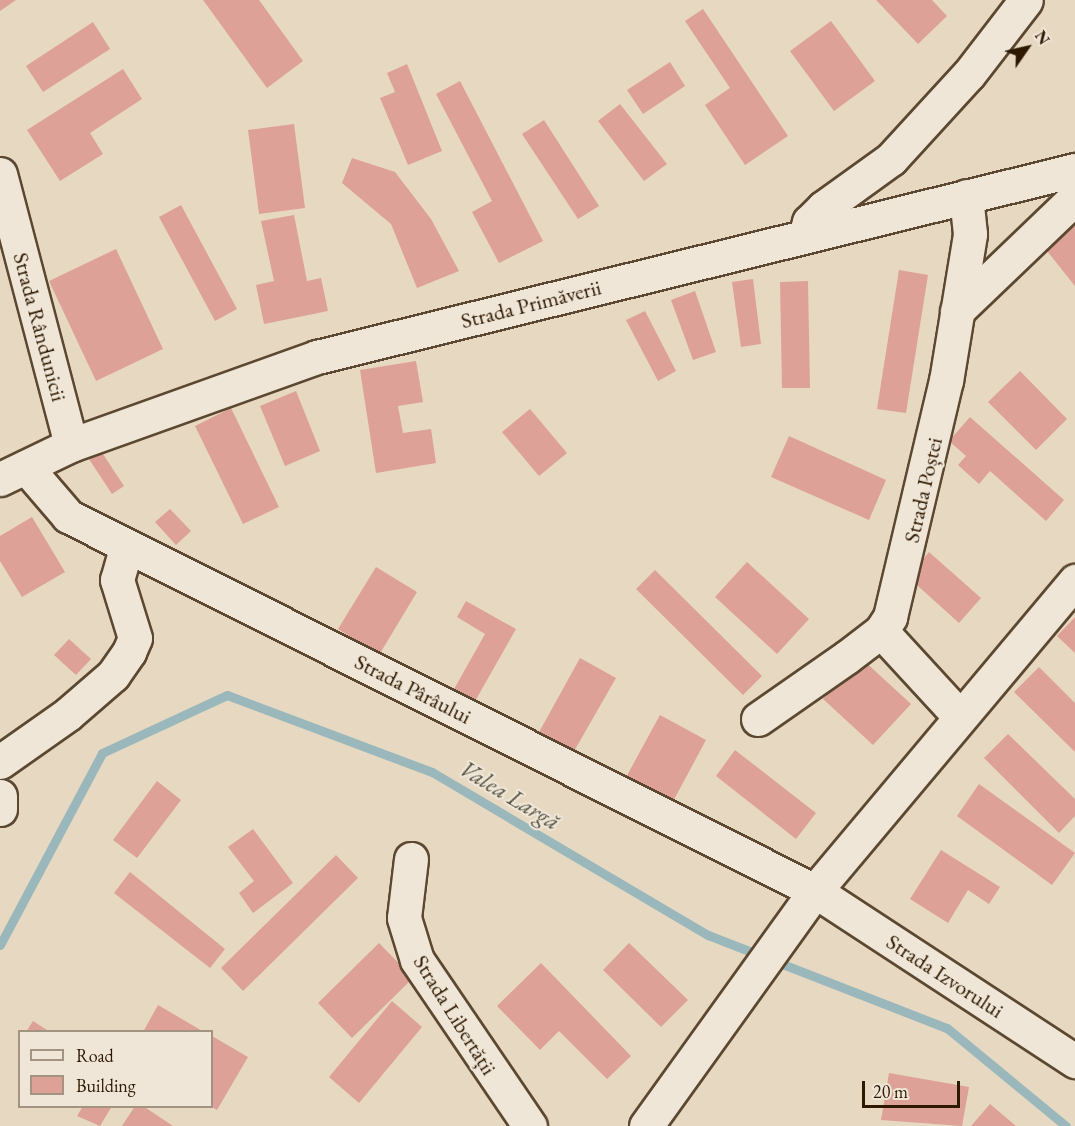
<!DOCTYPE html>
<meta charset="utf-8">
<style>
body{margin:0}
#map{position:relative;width:1075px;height:1126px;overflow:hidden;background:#e7d8c1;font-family:"EB Garamond",serif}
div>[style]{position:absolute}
.stream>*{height:9px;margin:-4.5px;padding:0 4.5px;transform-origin:4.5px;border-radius:4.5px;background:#9ab8bc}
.building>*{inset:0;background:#dda197}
.roads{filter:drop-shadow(2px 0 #5c4830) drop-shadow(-2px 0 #5c4830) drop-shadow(0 2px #5c4830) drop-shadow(0 -2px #5c4830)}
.minor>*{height:33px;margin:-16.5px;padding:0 16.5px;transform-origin:16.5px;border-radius:16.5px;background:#efe6d7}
span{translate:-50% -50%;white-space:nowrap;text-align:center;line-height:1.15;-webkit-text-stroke:4.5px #efe6d7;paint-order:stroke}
.street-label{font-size:22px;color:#2e1800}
.water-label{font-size:24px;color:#545042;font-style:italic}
.legend{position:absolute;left:18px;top:1030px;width:195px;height:78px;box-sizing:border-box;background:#efe6d7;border:2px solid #a29481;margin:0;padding:8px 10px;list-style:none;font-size:18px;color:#2e1800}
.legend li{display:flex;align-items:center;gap:12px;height:30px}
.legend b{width:30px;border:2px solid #a29481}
.north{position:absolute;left:997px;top:18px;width:60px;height:60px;-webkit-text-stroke:4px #efe6d7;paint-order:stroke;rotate:56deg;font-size:16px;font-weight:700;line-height:24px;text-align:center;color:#2e1800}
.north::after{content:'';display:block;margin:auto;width:21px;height:27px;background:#2e1800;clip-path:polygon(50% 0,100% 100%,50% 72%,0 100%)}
.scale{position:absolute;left:862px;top:1081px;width:98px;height:27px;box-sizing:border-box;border:3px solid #2e1800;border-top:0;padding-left:8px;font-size:18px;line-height:21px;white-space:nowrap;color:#2e1800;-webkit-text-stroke:4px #efe6d7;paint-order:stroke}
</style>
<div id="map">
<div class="stream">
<i style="left:0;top:945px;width:217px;rotate:-62deg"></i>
<i style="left:102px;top:753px;width:138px;rotate:-24.9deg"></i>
<i style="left:227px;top:695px;width:219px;rotate:20.6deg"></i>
<i style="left:432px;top:772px;width:321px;rotate:30.6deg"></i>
<i style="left:708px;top:935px;width:256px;rotate:21.3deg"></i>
<i style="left:947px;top:1028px;width:154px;rotate:39.5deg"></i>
</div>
<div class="building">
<i style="clip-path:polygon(0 0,16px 0,0 11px)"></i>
<i style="clip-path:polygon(203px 0,259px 0,303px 61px,267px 88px)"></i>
<i style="clip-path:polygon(876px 0,932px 0,947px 16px,918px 44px)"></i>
<i style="clip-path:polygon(703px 9px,788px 136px,745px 165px,705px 105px,730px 88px,685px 21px)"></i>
<i style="clip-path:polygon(831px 21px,875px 81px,834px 111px,790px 51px)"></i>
<i style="clip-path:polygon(93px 22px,110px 49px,43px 92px,26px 66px)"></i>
<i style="clip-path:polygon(670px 62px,685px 86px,643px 114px,627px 90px)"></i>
<i style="clip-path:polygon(407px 64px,442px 151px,408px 165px,380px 98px,395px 92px,387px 73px)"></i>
<i style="clip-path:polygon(123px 69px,142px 99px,90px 133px,103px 154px,60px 181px,27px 130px)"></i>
<i style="clip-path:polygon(460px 81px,543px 241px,499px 263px,472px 212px,492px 201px,436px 94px)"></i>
<i style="clip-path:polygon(620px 104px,667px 164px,644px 181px,598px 121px)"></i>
<i style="clip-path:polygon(544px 120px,599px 206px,578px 219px,522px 134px)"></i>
<i style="clip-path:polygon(294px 124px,305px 208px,259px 214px,248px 130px)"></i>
<i style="clip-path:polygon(352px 158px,395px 172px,431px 219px,459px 271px,417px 288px,391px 224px,342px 183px)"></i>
<i style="clip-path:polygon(181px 205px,237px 309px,215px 321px,159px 217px)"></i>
<i style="clip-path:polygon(294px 215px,307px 281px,321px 278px,328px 311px,264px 324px,256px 285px,274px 281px,261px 221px)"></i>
<i style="clip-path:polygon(1068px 217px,1075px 225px,1075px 286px,1039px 241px)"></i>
<i style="clip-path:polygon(116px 249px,163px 349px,96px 381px,49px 281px)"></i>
<i style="clip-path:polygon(899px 270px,928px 275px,906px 413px,877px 409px)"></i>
<i style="clip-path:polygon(753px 279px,761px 344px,741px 347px,732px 282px)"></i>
<i style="clip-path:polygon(808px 281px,810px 388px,782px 388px,780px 282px)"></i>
<i style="clip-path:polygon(695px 291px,716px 352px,693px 360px,671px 300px)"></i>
<i style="clip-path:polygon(645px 311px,676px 371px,658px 381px,626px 320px)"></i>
<i style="clip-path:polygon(416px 361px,423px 402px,398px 406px,403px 433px,431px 429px,436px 463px,376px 473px,360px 370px)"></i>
<i style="clip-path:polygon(1020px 371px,1067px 419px,1036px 450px,988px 402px)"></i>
<i style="clip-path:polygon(296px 391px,320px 451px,285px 466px,260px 406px)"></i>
<i style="clip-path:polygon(231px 408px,279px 507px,243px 524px,195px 426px)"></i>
<i style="clip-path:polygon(530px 409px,567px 453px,539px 476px,502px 432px)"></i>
<i style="clip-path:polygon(970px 417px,1064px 500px,1046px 521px,990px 471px,979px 484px,958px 465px,966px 456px,949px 441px)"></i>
<i style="clip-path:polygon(789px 436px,886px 480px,869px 520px,771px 477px)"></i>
<i style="clip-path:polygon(95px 442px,124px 486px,112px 494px,83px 450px)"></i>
<i style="clip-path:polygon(170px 509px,191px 531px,176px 545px,155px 522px)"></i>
<i style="clip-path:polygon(32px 517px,65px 572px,22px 597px,0 561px,0 536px)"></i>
<i style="clip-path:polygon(929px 552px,981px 598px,959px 623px,908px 577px)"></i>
<i style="clip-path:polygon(747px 562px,809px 619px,777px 654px,715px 597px)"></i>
<i style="clip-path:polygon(376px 567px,417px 592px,379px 655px,338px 629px)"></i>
<i style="clip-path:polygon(655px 570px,762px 676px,743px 695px,636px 589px)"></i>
<i style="clip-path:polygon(466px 601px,516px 629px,474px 703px,453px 691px,485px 634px,457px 617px)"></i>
<i style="clip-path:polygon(1075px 617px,1075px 653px,1057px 636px)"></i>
<i style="clip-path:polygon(69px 639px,91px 659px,76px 675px,54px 655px)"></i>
<i style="clip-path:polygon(580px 658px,616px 678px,573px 753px,538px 734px)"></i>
<i style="clip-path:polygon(861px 658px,911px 704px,873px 745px,823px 699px)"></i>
<i style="clip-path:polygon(1039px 667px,1075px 703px,1075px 752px,1014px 692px)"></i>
<i style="clip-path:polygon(660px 715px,706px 740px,670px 807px,624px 781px)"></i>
<i style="clip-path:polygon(1008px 734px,1075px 799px,1075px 816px,1059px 833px,984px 758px)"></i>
<i style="clip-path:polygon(735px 750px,816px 813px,796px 839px,716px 776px)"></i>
<i style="clip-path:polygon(157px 781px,181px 800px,137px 858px,113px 840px)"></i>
<i style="clip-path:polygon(979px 784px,1075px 853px,1052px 885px,957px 816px)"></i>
<i style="clip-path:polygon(253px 829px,293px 883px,253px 913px,239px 893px,254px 881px,228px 847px)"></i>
<i style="clip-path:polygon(941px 850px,1000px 887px,989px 904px,968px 890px,948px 923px,910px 899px)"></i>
<i style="clip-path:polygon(336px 855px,358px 878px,243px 991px,221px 968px)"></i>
<i style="clip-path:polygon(130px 872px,225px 949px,210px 968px,114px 893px)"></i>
<i style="clip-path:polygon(379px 943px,413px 978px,352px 1038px,318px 1003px)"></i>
<i style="clip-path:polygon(629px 943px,688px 1000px,661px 1027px,603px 970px)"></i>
<i style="clip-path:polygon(541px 963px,631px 1056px,607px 1079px,559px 1031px,540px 1050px,497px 1006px)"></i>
<i style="clip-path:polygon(392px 1001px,422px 1027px,359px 1103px,329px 1077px)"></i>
<i style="clip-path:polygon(158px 1005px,204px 1032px,143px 1032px)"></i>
<i style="clip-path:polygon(33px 1021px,50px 1032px,26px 1032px)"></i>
<i style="clip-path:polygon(212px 1036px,248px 1057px,217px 1110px,212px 1107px)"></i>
<i style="clip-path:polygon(889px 1073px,969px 1087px,962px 1126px,881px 1120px)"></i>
<i style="clip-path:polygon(990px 1104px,1016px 1126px,971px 1126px)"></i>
<i style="clip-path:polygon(83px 1106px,112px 1106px,100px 1126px,77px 1116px)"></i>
<i style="clip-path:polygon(135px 1106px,143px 1106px,173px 1126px,122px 1126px)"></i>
</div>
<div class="roads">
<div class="minor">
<i style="left:0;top:174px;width:280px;rotate:75.3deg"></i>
<i style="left:805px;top:236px;width:15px;rotate:-74deg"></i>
<i style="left:809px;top:222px;width:20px;rotate:-45deg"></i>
<i style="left:823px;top:208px;width:84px;rotate:-35.8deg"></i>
<i style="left:891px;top:159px;width:115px;rotate:-47.5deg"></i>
<i style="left:969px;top:74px;width:93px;rotate:-52.4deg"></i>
<i style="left:957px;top:311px;width:163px;rotate:-43.8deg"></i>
<i style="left:26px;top:467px;width:65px;rotate:49.4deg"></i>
<i style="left:68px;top:516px;width:836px;rotate:26.66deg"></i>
<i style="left:815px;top:891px;width:311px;rotate:33.2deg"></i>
<i style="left:0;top:479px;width:79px;rotate:-25.6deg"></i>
<i style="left:71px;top:445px;width:261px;rotate:-19.7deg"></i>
<i style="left:317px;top:357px;width:781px;rotate:-13.86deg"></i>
<i style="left:881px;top:631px;width:117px;rotate:47.4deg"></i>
<i style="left:758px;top:719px;width:108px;rotate:-34.9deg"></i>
<i style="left:847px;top:657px;width:43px;rotate:-37.4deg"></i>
<i style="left:881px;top:631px;width:17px;rotate:-57deg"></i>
<i style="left:890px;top:617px;width:243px;rotate:-76.7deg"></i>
<i style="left:946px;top:381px;width:149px;rotate:-80.7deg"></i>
<i style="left:970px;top:234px;width:38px;rotate:-96deg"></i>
<i style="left:0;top:762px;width:83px;rotate:-35.2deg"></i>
<i style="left:68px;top:714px;width:60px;rotate:-40.9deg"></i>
<i style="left:113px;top:675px;width:28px;rotate:-55deg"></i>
<i style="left:129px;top:652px;width:15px;rotate:-67deg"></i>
<i style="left:135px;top:638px;width:61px;rotate:-107.2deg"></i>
<i style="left:117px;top:580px;width:35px;rotate:-74deg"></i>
<i style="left:0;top:796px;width:13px;rotate:90deg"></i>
<i style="left:411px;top:859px;width:59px;rotate:96.8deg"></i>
<i style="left:404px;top:918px;width:44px;rotate:72.8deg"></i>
<i style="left:417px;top:960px;width:201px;rotate:55.8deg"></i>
<i style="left:646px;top:1126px;width:289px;rotate:-54.3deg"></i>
<i style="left:815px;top:891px;width:405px;rotate:-50deg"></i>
</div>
</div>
<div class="street-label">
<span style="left:531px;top:304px;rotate:-14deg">Strada Primăverii</span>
<span style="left:40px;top:327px;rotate:75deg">Strada Rândunicii</span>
<span style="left:923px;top:490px;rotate:-77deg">Strada Poștei</span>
<span style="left:413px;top:689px;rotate:27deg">Strada Pârâului</span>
<span style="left:945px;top:976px;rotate:33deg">Strada Izvorului</span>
<span style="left:455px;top:1015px;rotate:58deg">Strada Libertății</span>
</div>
<div class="water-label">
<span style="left:510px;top:795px;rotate:31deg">Valea Largă</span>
</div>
<ul class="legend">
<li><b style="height:8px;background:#efe6d7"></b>Road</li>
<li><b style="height:16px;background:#dda197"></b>Building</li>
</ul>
<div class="north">N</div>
<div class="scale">20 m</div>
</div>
